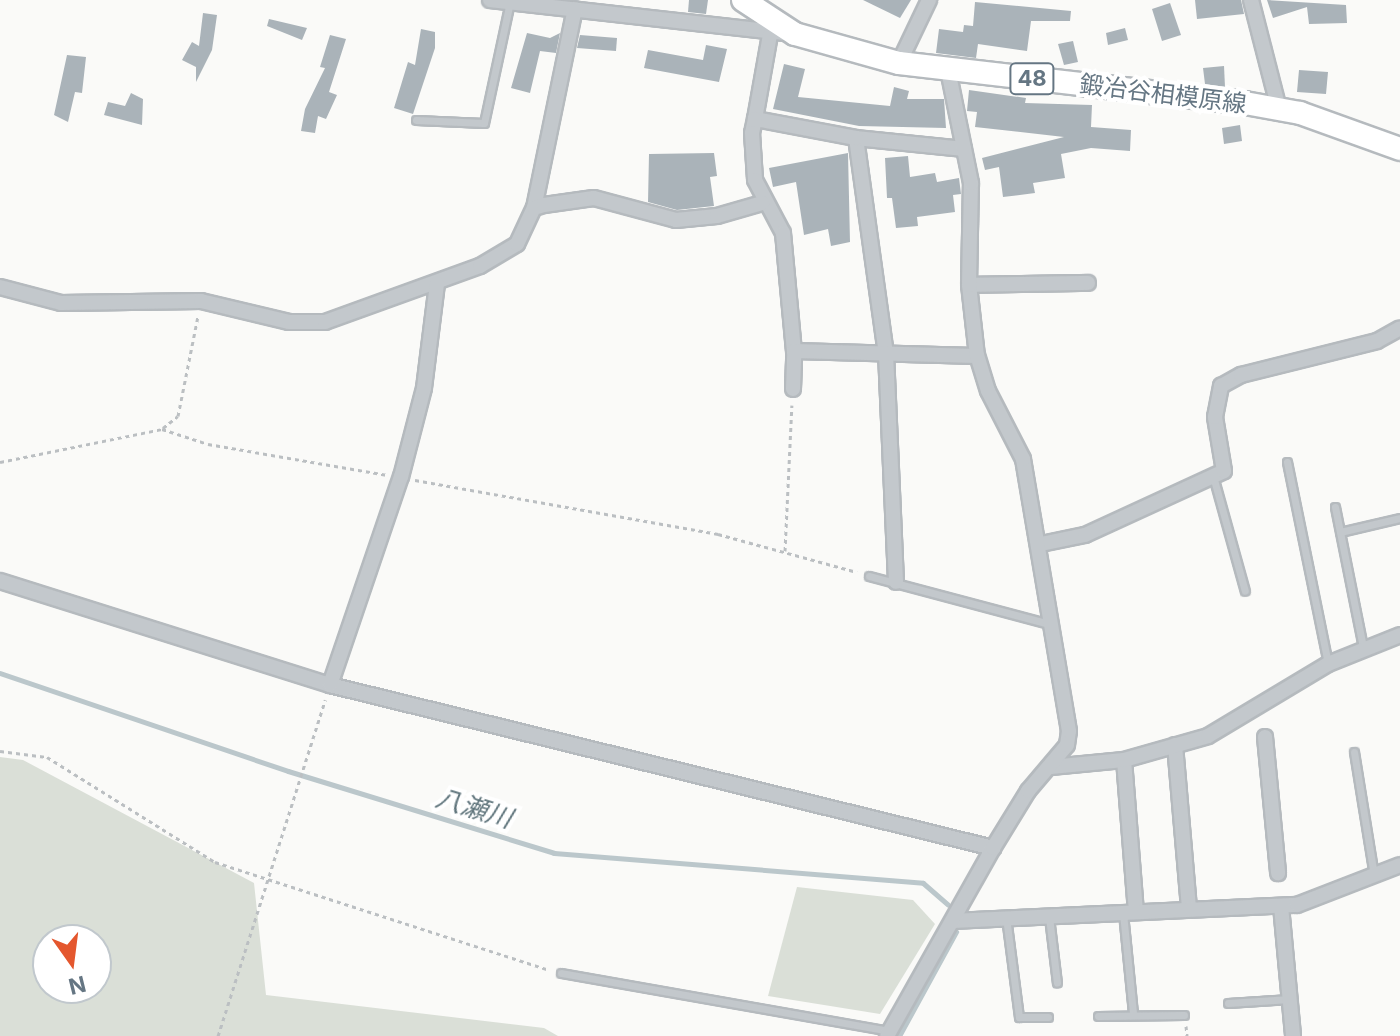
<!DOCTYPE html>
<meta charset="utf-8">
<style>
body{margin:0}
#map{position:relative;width:1400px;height:1036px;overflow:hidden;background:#fafaf8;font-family:Inter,"Noto Sans JP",sans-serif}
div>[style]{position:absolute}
.green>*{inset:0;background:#dadfd7}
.stream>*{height:5px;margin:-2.5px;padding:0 2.5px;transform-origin:2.5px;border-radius:2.5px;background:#bbc7cb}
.building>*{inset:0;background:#aab3b9}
.path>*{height:3px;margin-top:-1.5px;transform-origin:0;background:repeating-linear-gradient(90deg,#bbbfc2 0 4px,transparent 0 8px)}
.roads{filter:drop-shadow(2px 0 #b5babe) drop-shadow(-2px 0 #b5babe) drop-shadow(0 2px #b5babe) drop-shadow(0 -2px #b5babe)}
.lane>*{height:7px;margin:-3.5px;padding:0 3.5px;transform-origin:3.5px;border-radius:3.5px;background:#c3c8cc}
.street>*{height:14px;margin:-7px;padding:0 7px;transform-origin:7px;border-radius:7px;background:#c3c8cc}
.primary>*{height:22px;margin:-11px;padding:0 11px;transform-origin:11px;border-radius:11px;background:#fff}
span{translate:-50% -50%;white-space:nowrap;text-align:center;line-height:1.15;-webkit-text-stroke:8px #fff;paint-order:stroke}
.shield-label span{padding:2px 6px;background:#fff;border:2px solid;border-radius:6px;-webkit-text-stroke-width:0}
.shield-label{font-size:22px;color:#657683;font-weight:700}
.street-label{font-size:24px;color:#657683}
.water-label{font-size:26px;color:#60757c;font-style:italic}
.north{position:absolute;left:32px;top:924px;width:80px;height:80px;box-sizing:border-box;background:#fff;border:2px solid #c1c8cd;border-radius:50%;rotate:166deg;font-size:22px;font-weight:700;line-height:32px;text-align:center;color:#657683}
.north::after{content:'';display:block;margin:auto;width:28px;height:36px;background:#e4572e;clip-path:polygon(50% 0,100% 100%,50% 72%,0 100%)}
</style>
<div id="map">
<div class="green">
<i style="clip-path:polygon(evenodd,0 757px,23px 760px,254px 883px,266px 995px,544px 1028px,558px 1036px,0 1036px,0 757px,96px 940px,96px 988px,48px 988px,48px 940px,96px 940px)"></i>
<i style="clip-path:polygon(797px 887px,913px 900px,935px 924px,880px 1014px,768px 996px)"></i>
</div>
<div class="stream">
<i style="left:0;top:673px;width:304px;rotate:18.8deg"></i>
<i style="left:288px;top:771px;width:278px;rotate:17.1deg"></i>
<i style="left:554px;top:853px;width:370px;rotate:4.6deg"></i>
<i style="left:923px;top:883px;width:33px;rotate:41deg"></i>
<i style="left:899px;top:1036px;width:119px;rotate:-61.3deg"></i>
</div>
<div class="building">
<i style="clip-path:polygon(689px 0,708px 0,706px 14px,688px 12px)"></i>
<i style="clip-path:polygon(863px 0,911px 0,900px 18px)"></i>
<i style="clip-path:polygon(1195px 0,1241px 0,1244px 14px,1197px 19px)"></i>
<i style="clip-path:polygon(1267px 0,1346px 5px,1347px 23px,1309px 24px,1307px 7px,1273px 18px)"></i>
<i style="clip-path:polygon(975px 2px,1071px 11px,1070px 21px,1031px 21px,1027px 51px,978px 44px,976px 58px,936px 53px,939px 29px,963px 32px,964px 25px,973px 26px)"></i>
<i style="clip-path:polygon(1170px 3px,1181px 35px,1162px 41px,1152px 9px)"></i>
<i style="clip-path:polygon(203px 13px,217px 15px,212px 50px,196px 82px,196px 67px,182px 60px,192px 42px,199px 46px)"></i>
<i style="clip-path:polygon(269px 19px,307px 28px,302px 40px,267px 26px)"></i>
<i style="clip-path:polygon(1125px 28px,1128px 40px,1108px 45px,1106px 33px)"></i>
<i style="clip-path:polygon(421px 29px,435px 32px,435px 48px,413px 114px,394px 108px,408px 62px,415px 65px)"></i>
<i style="clip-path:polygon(527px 33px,550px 38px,560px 33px,556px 53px,540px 51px,530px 93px,511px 88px)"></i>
<i style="clip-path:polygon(330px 35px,346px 39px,329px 92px,337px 95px,326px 119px,318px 116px,315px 133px,301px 131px,305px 109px,325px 68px,320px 67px)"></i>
<i style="clip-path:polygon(580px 35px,617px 38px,616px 51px,577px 48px)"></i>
<i style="clip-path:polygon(1073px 41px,1078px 62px,1064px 65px,1058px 44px)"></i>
<i style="clip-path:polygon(706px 45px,727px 49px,719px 82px,644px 68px,648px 50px,703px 60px)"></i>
<i style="clip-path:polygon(67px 55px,86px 57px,82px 93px,75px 92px,68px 122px,54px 115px)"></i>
<i style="clip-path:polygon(784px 64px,805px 69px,798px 97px,890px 106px,894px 87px,909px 91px,907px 99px,944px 99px,946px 128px,859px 126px,773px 109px)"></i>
<i style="clip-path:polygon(1224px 66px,1225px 87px,1205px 84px,1203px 68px)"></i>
<i style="clip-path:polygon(1299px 70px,1328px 72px,1326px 94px,1297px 92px)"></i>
<i style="clip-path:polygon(969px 90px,1026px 98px,1025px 103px,1092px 105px,1091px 127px,1131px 130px,1130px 151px,1091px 148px,1061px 154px,1065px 178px,1033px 183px,1035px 193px,1003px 197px,999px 167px,985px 170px,982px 158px,1064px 137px,975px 127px,977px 112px,967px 111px)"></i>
<i style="clip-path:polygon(131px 93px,143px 99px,142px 125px,104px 115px,108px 102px,125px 106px)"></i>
<i style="clip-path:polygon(1240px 125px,1242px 141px,1224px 144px,1222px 128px)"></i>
<i style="clip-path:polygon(714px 153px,717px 176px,710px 177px,714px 206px,677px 210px,648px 202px,649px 154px)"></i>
<i style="clip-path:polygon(848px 153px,850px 242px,831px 246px,828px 229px,804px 235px,796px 182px,773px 187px,769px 168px)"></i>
<i style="clip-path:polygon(908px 156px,910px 177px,935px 173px,937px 182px,959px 178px,961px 194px,953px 195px,955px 212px,917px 217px,918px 226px,896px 228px,892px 198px,887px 198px,885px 158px)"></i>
</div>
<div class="path">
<i style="left:163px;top:428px;width:19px;rotate:-39deg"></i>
<i style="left:178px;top:416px;width:102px;rotate:-78.7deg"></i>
<i style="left:0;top:462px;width:165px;rotate:-11.5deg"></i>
<i style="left:162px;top:429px;width:48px;rotate:18.1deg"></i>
<i style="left:208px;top:444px;width:182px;rotate:9.8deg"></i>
<i style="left:415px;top:480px;width:308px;rotate:10.1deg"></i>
<i style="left:718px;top:534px;width:144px;rotate:15.3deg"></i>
<i style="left:785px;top:551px;width:146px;rotate:-87.3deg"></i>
<i style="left:0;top:751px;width:47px;rotate:7.3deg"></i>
<i style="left:47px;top:757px;width:198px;rotate:32deg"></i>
<i style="left:215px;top:862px;width:351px;rotate:17.9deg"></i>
<i style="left:1186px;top:1026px;width:10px;rotate:84deg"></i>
<i style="left:218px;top:1036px;width:353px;rotate:-72.3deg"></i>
</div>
<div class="roads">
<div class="lane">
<i style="left:416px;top:120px;width:68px;rotate:2.5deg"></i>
<i style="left:484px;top:123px;width:124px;rotate:-77.9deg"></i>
<i style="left:1287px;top:462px;width:205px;rotate:78.5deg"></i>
<i style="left:1213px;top:476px;width:119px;rotate:74.5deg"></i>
<i style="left:1335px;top:507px;width:143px;rotate:78.7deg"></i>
<i style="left:1340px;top:532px;width:62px;rotate:-13.1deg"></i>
<i style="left:869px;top:576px;width:190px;rotate:14.9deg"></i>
<i style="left:1354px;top:752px;width:126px;rotate:80.8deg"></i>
<i style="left:1123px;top:913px;width:101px;rotate:84.3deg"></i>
<i style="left:1006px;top:917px;width:101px;rotate:82.6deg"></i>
<i style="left:1019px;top:1017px;width:29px"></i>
<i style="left:1049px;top:917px;width:66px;rotate:83.1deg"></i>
<i style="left:561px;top:973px;width:334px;rotate:10deg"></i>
<i style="left:1228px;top:1003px;width:62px;rotate:-3.7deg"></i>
<i style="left:1098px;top:1016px;width:86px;rotate:-0.7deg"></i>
</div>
<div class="street">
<i style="left:490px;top:0;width:303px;rotate:6.4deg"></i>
<i style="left:1251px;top:0;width:113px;rotate:75.6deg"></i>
<i style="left:899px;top:63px;width:70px;rotate:-64.5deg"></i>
<i style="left:755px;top:119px;width:85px;rotate:-79.9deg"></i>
<i style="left:856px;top:138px;width:217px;rotate:82.1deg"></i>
<i style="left:886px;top:353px;width:229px;rotate:87.5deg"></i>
<i style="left:964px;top:149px;width:109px;rotate:-174.2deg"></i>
<i style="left:856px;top:138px;width:103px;rotate:-169.3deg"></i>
<i style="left:755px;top:119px;width:14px;rotate:102deg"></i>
<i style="left:752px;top:133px;width:47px;rotate:86.3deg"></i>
<i style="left:755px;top:180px;width:60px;rotate:62.2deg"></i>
<i style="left:783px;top:233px;width:119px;rotate:84.7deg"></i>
<i style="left:794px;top:351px;width:183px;rotate:1.6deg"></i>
<i style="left:534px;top:208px;width:203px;rotate:-78.4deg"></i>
<i style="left:969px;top:285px;width:119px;rotate:-1deg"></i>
<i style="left:0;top:287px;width:63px;rotate:14.7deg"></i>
<i style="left:61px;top:303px;width:140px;rotate:-0.8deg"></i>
<i style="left:201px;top:301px;width:90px;rotate:13.4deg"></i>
<i style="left:289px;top:322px;width:36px"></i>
<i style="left:325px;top:322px;width:165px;rotate:-19.9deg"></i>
<i style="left:480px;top:266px;width:43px;rotate:-30.7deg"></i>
<i style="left:517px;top:244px;width:40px;rotate:-65deg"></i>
<i style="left:534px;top:208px;width:10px;rotate:-17deg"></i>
<i style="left:544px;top:205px;width:50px;rotate:-8deg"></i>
<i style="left:594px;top:198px;width:85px;rotate:15deg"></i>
<i style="left:676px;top:220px;width:41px;rotate:-5.6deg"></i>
<i style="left:717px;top:216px;width:47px;rotate:-16.1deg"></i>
<i style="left:793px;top:389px;width:38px;rotate:-88deg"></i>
<i style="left:1041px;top:544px;width:45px;rotate:-11.6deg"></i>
<i style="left:1085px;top:535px;width:153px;rotate:-24.7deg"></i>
<i style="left:1224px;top:471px;width:55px;rotate:-99.5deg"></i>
<i style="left:1215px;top:417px;width:32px;rotate:-79deg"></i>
<i style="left:1221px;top:386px;width:23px;rotate:-29deg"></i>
<i style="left:1241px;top:375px;width:140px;rotate:-14deg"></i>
<i style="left:1377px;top:341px;width:26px;rotate:-29deg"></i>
<i style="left:0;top:581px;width:346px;rotate:17.5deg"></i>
<i style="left:330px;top:685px;width:683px;rotate:13.81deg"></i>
<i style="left:330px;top:685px;width:220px;rotate:-71.2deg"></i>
<i style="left:401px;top:477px;width:92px;rotate:-75.5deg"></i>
<i style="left:424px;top:388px;width:105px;rotate:-82.9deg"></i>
<i style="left:1265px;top:737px;width:137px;rotate:84.5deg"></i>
<i style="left:1175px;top:745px;width:165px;rotate:85.1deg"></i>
<i style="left:1124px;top:760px;width:151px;rotate:85.5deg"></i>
<i style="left:1051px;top:767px;width:73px;rotate:-5.5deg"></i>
<i style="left:1124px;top:760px;width:87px;rotate:-15.9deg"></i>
<i style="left:1208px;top:736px;width:140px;rotate:-31deg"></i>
<i style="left:1328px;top:664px;width:78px;rotate:-21.9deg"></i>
<i style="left:1281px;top:906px;width:131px;rotate:84.7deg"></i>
<i style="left:954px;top:921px;width:343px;rotate:-2.7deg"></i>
<i style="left:1297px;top:905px;width:110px;rotate:-21.2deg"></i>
<i style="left:887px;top:1036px;width:216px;rotate:-60.6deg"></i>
<i style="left:993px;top:848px;width:67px;rotate:-58.4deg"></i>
<i style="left:1028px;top:791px;width:60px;rotate:-49.7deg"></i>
<i style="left:1067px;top:745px;width:14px;rotate:-82deg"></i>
<i style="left:1069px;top:731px;width:276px;rotate:-99.6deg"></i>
<i style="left:1023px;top:459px;width:76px;rotate:-117.2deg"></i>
<i style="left:988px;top:391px;width:37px;rotate:-107deg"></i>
<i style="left:977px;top:356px;width:71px;rotate:-96.4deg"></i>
<i style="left:969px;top:285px;width:102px;rotate:-88.9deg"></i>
<i style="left:971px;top:183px;width:115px;rotate:-101.5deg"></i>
</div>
<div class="primary">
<i style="left:743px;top:0;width:62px;rotate:33.2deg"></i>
<i style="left:795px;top:34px;width:108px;rotate:15.6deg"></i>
<i style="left:899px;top:63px;width:348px;rotate:6.6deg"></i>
<i style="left:1245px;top:103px;width:56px;rotate:10.3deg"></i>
<i style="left:1300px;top:113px;width:106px;rotate:19.8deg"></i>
</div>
</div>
<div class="shield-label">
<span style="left:1032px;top:79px">48</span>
</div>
<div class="street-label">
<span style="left:1163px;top:94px;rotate:7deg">鍛冶谷相模原線</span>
</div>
<div class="water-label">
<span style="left:474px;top:808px;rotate:17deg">八瀬川</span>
</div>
<div class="north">N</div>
</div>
